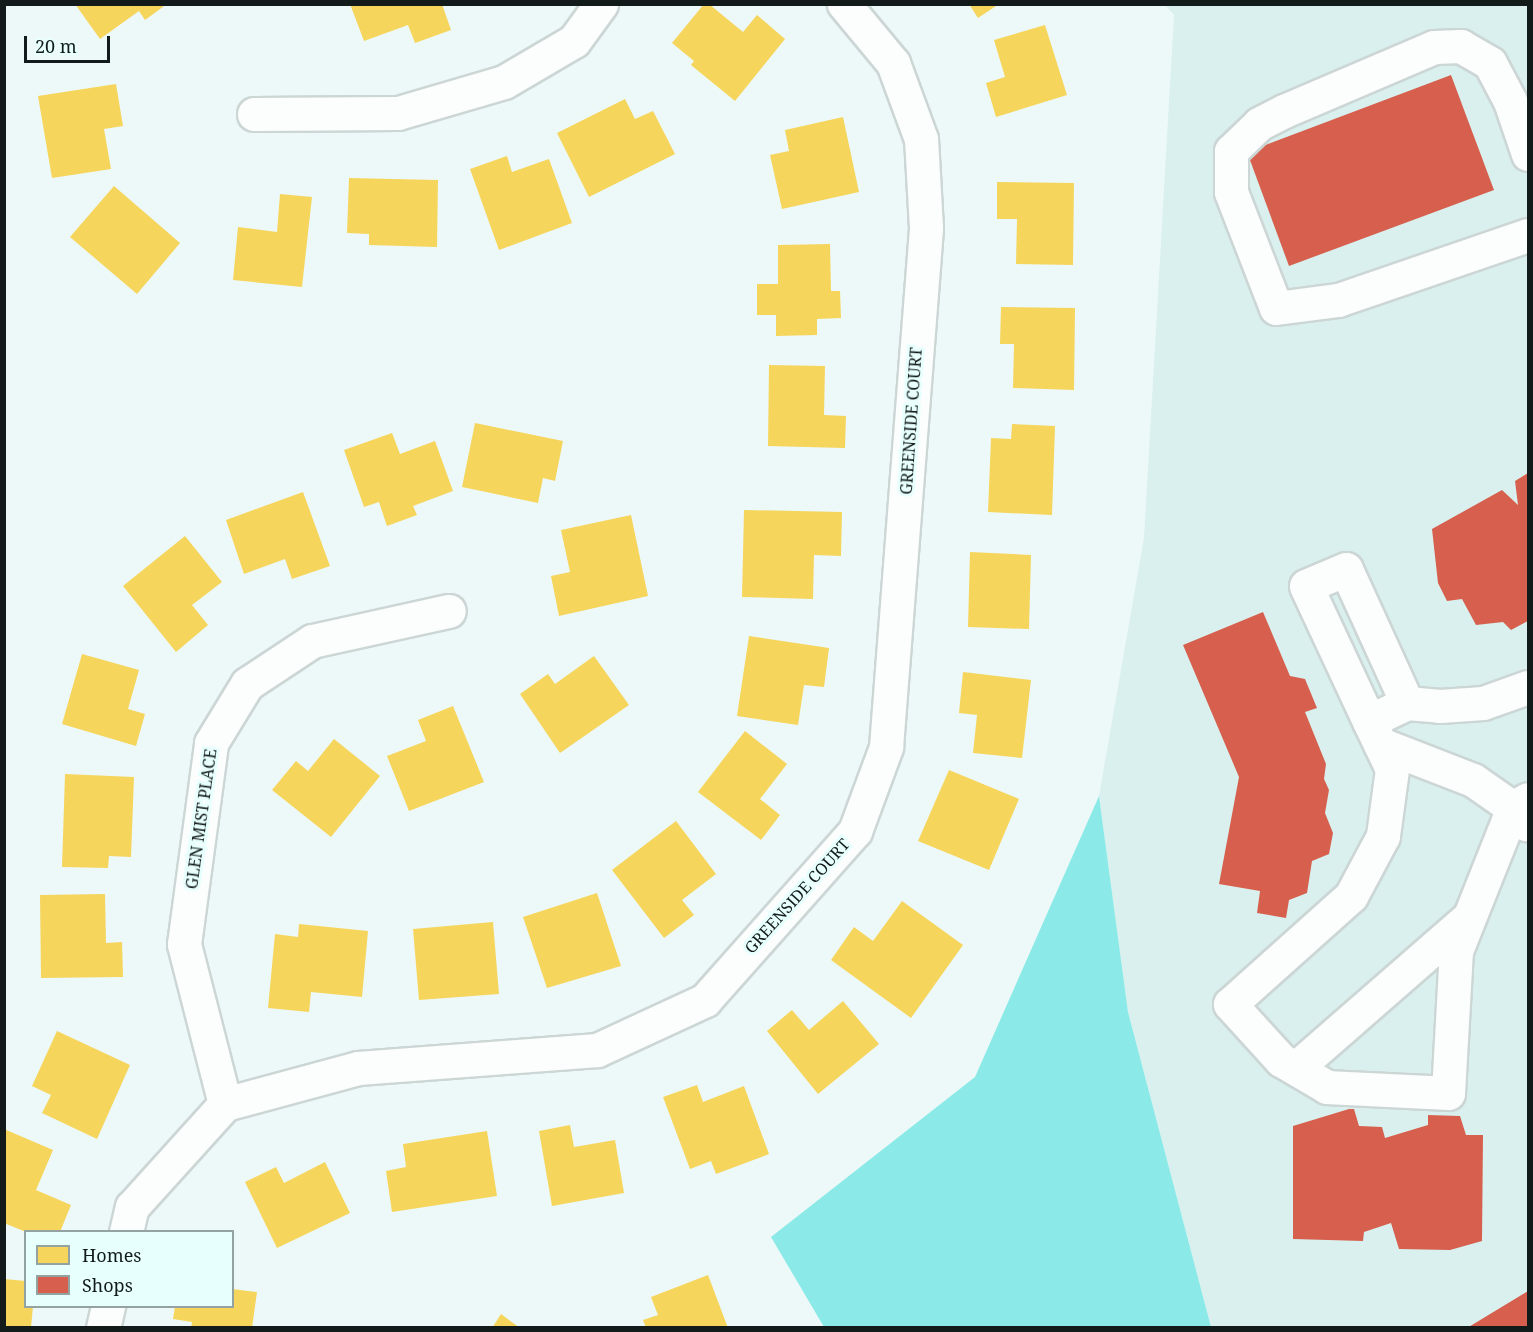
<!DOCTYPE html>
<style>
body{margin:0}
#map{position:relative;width:1533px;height:1332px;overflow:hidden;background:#edf9f8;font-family:"Noto Serif",serif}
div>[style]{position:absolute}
.built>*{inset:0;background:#d9f0ee}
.forest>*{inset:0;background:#8beae7}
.homes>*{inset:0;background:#f6d55c}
.shops>*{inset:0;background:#d6604d}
.roads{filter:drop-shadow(2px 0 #ccd6d5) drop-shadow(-2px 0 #ccd6d5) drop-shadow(0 2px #ccd6d5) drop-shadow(0 -2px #ccd6d5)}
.minor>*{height:33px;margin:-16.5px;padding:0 16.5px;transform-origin:16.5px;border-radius:16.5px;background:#fcfefe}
span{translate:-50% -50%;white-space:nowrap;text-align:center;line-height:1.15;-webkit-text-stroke:6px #e7fffd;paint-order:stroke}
.street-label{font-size:16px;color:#121a1a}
.frame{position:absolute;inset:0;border:6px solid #121a1a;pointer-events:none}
.legend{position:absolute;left:24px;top:1230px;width:210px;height:78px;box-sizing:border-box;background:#e7fffd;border:2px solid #92a3a2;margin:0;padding:8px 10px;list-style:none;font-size:18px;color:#121a1a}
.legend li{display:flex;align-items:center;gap:12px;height:30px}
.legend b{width:30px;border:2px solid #92a3a2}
.scale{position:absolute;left:24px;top:36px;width:86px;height:27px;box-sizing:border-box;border:3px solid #121a1a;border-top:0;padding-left:8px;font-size:18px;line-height:21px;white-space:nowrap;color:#121a1a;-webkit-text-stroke:4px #e7fffd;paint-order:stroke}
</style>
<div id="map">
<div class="built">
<i style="clip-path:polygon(1165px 5px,1528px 5px,1528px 1327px,1211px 1327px,1128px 1012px,1099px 796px,1144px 538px,1174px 15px)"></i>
</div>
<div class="forest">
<i style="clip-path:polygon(1099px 796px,1128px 1012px,1211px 1327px,824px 1327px,771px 1237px,975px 1077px)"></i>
</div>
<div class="homes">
<i style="clip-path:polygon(75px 4px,167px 4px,145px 20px,139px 11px,100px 39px)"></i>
<i style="clip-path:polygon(350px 4px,442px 4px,451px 30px,415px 43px,408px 25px,364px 41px)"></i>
<i style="clip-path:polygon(704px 4px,709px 4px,743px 32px,757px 15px,785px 39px,735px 101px,691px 65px,694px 61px,672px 43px)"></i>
<i style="clip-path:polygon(969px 4px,999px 4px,978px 18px)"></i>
<i style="clip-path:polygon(1045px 25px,1067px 95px,996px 117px,986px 83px,1005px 77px,994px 40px)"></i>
<i style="clip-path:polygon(116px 84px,123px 126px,104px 129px,111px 169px,52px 178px,38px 96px)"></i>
<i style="clip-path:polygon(625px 99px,635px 119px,653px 111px,675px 154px,589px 197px,557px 133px)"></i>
<i style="clip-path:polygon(843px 117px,859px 192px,782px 209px,770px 155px,789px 151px,785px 130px)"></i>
<i style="clip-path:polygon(507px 156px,512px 172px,549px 159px,572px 223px,499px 250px,470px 169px)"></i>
<i style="clip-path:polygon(349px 178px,438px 180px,437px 247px,369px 245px,369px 234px,347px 233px)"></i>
<i style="clip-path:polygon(997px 182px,1074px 183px,1073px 265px,1016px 264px,1017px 219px,997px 219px)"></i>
<i style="clip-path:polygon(114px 186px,180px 243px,137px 294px,70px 237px)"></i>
<i style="clip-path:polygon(280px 194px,312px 197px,302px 287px,233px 280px,238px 227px,277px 232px)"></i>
<i style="clip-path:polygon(830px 244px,831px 291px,840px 291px,841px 318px,817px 319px,817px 335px,776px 336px,776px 315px,757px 315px,757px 284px,778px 284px,778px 245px)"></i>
<i style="clip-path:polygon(1001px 307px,1075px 308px,1074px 390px,1013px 388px,1014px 344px,1000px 344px)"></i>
<i style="clip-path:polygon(769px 365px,825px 366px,824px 415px,846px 416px,845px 448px,768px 446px)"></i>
<i style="clip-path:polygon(475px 423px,563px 441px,555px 481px,543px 478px,538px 503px,462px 487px)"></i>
<i style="clip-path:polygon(1012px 424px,1055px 426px,1052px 515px,988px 512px,991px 438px,1011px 439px)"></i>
<i style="clip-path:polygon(392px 433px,400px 454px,435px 441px,453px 491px,413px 506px,417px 515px,387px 526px,379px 502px,364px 507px,344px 450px)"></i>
<i style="clip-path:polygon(303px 492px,330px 566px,292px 579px,285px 559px,244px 574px,226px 520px)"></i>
<i style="clip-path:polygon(744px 510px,842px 512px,841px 556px,814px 555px,813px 599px,742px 597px)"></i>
<i style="clip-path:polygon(631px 515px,648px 596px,559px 616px,551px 576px,570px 572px,561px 530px)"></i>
<i style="clip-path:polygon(185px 536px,222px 582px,192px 605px,208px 625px,176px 652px,123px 586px)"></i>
<i style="clip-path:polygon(970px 552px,1031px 555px,1029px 629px,968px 627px)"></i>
<i style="clip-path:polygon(749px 636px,829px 648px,824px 687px,804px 685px,798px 725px,737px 716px)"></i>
<i style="clip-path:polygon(82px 654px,139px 670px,128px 709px,145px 714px,136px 746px,62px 724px)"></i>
<i style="clip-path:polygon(594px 656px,629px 705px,560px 753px,520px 694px,548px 674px,555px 684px)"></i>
<i style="clip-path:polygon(963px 672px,1031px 680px,1022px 758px,973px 753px,977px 715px,959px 713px)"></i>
<i style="clip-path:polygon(453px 706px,484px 782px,409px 811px,387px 756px,426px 741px,418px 720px)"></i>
<i style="clip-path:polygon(745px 731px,787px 764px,760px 799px,780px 815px,761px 840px,698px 792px)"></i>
<i style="clip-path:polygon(334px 739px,380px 776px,331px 837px,272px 790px,296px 761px,308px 771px)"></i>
<i style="clip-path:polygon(949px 770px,1019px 799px,989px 870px,918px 841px)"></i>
<i style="clip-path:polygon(65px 774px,134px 777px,131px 857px,109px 856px,108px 868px,62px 867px)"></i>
<i style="clip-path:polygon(676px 821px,716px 874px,682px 900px,694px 915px,664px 938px,612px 870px)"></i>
<i style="clip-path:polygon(597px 893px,621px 966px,547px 988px,523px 917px)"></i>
<i style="clip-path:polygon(105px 894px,106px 943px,122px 942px,123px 977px,41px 978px,40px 895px)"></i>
<i style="clip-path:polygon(902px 901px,963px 945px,911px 1018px,831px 960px,854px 927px,873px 941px)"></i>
<i style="clip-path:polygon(493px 922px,499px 994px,419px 1000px,413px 929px)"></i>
<i style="clip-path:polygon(299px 924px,368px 931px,362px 997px,311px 992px,309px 1012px,268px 1008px,275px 934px,298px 937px)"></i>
<i style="clip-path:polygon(843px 1001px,879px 1044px,818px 1094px,767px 1031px,792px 1010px,809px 1030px)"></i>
<i style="clip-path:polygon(57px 1031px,130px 1065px,97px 1139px,42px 1113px,51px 1095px,32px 1086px)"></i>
<i style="clip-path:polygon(697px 1085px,703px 1102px,744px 1086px,769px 1154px,716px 1174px,711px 1161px,690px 1169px,663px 1097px)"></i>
<i style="clip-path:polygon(570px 1125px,574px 1147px,615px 1140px,624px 1193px,552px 1206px,539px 1131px)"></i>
<i style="clip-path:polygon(4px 1129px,53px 1150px,36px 1190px,71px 1205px,60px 1232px,26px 1232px,4px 1223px)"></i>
<i style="clip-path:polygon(487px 1131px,497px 1196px,392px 1212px,386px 1171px,406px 1167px,403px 1144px)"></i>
<i style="clip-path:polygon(325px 1162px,350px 1213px,277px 1248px,245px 1182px,276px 1167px,284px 1183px)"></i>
<i style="clip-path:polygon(708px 1275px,728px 1328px,646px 1328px,643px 1320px,658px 1315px,651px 1297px)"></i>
<i style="clip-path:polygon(4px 1279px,26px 1281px,26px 1306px,33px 1306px,31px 1328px,4px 1328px)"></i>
<i style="clip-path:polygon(232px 1289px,257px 1292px,252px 1328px,191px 1328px,192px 1322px,173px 1319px,175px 1306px,232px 1306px)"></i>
<i style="clip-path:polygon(501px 1314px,520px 1328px,492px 1328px)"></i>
</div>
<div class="shops">
<i style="clip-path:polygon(1451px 75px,1494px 190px,1289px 266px,1247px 152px)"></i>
<i style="clip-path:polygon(1528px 473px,1528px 621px,1511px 630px,1503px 622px,1476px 625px,1462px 599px,1447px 601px,1438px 583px,1432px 529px,1502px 490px,1518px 505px,1515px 481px)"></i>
<i style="clip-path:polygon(1263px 612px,1290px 676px,1305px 679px,1317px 708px,1305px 712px,1326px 764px,1324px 779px,1329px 790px,1325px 813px,1333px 833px,1329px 854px,1312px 861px,1307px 893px,1289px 900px,1286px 918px,1257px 913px,1260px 891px,1219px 884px,1239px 777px,1183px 645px)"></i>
<i style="clip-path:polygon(1349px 1109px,1354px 1109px,1359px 1126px,1382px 1127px,1385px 1138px,1428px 1125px,1428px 1115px,1460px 1116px,1466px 1135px,1483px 1135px,1482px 1241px,1450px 1250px,1399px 1249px,1391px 1223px,1364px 1232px,1363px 1241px,1293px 1239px,1293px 1126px)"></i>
<i style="clip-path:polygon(1528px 1291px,1528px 1328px,1467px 1328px)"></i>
</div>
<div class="roads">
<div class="minor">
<i style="left:254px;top:114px;width:144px;rotate:-0.4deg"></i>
<i style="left:398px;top:113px;width:110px;rotate:-16.3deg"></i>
<i style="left:504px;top:82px;width:81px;rotate:-30.4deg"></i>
<i style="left:574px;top:41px;width:46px;rotate:-53.9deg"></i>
<i style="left:1528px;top:154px;width:56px;rotate:-108.8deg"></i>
<i style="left:1510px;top:101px;width:43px;rotate:-117.8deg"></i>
<i style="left:1490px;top:63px;width:34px;rotate:-150deg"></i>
<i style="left:1461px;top:46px;width:27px;rotate:178deg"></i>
<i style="left:1434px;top:47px;width:163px;rotate:156.9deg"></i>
<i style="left:1284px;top:111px;width:28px;rotate:153deg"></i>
<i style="left:1259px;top:124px;width:39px;rotate:136deg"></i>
<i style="left:1231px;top:151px;width:41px;rotate:90deg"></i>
<i style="left:1231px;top:192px;width:124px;rotate:68.8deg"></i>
<i style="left:1276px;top:308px;width:63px;rotate:-7.4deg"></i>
<i style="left:1338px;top:300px;width:201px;rotate:-18.9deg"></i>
<i style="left:1407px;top:703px;width:147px;rotate:-114.5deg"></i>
<i style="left:1346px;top:569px;width:43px;rotate:157deg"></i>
<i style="left:1306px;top:586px;width:149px;rotate:65deg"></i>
<i style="left:1369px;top:721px;width:42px;rotate:-25.3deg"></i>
<i style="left:1407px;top:703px;width:33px;rotate:5deg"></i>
<i style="left:1440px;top:706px;width:43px;rotate:-4deg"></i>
<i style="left:1483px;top:703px;width:48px;rotate:-19.6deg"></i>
<i style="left:1369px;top:721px;width:53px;rotate:64.4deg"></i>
<i style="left:1392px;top:769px;width:68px;rotate:97.7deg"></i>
<i style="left:1383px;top:836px;width:68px;rotate:118.1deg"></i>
<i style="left:1351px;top:896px;width:162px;rotate:138.2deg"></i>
<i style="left:1230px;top:1004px;width:76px;rotate:47.7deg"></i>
<i style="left:1281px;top:1060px;width:53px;rotate:30.4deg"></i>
<i style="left:1327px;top:1087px;width:121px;rotate:2.8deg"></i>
<i style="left:1448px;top:1093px;width:142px;rotate:-86.8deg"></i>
<i style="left:1456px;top:951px;width:154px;rotate:-68.3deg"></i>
<i style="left:1513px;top:808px;width:17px;rotate:-31deg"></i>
<i style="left:1380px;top:744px;width:100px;rotate:21.2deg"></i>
<i style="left:1473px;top:780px;width:49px;rotate:35deg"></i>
<i style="left:1513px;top:808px;width:21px;rotate:51deg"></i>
<i style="left:1296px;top:1068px;width:228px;rotate:-41.1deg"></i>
<i style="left:225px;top:1104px;width:165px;rotate:-104.4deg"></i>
<i style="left:184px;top:944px;width:203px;rotate:-82.3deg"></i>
<i style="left:211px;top:743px;width:69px;rotate:-58.6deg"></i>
<i style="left:247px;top:684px;width:78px;rotate:-33.5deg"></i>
<i style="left:312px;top:641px;width:140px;rotate:-12.4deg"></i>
<i style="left:126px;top:1232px;width:26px;rotate:-77deg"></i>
<i style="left:132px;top:1207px;width:139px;rotate:-47.9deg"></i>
<i style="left:225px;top:1104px;width:138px;rotate:-15.1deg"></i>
<i style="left:358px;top:1068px;width:240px;rotate:-4.3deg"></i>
<i style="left:597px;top:1050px;width:119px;rotate:-24.8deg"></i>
<i style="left:705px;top:1000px;width:226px;rotate:-48.4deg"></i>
<i style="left:855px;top:831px;width:90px;rotate:-69.7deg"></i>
<i style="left:886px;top:747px;width:521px;rotate:-85.59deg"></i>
<i style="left:926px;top:228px;width:89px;rotate:-93.2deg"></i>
<i style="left:921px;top:139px;width:81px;rotate:-110.2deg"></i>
<i style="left:893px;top:63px;width:77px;rotate:-129.7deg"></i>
<i style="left:103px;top:1328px;width:23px;rotate:-77deg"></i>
</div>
</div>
<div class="street-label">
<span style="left:911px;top:421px;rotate:-86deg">GREENSIDE COURT</span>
<span style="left:201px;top:819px;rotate:-82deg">GLEN MIST PLACE</span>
<span style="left:797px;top:896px;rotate:-48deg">GREENSIDE COURT</span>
</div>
<div class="frame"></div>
<ul class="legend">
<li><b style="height:16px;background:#f6d55c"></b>Homes</li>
<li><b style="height:16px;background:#d6604d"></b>Shops</li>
</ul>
<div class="scale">20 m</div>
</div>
